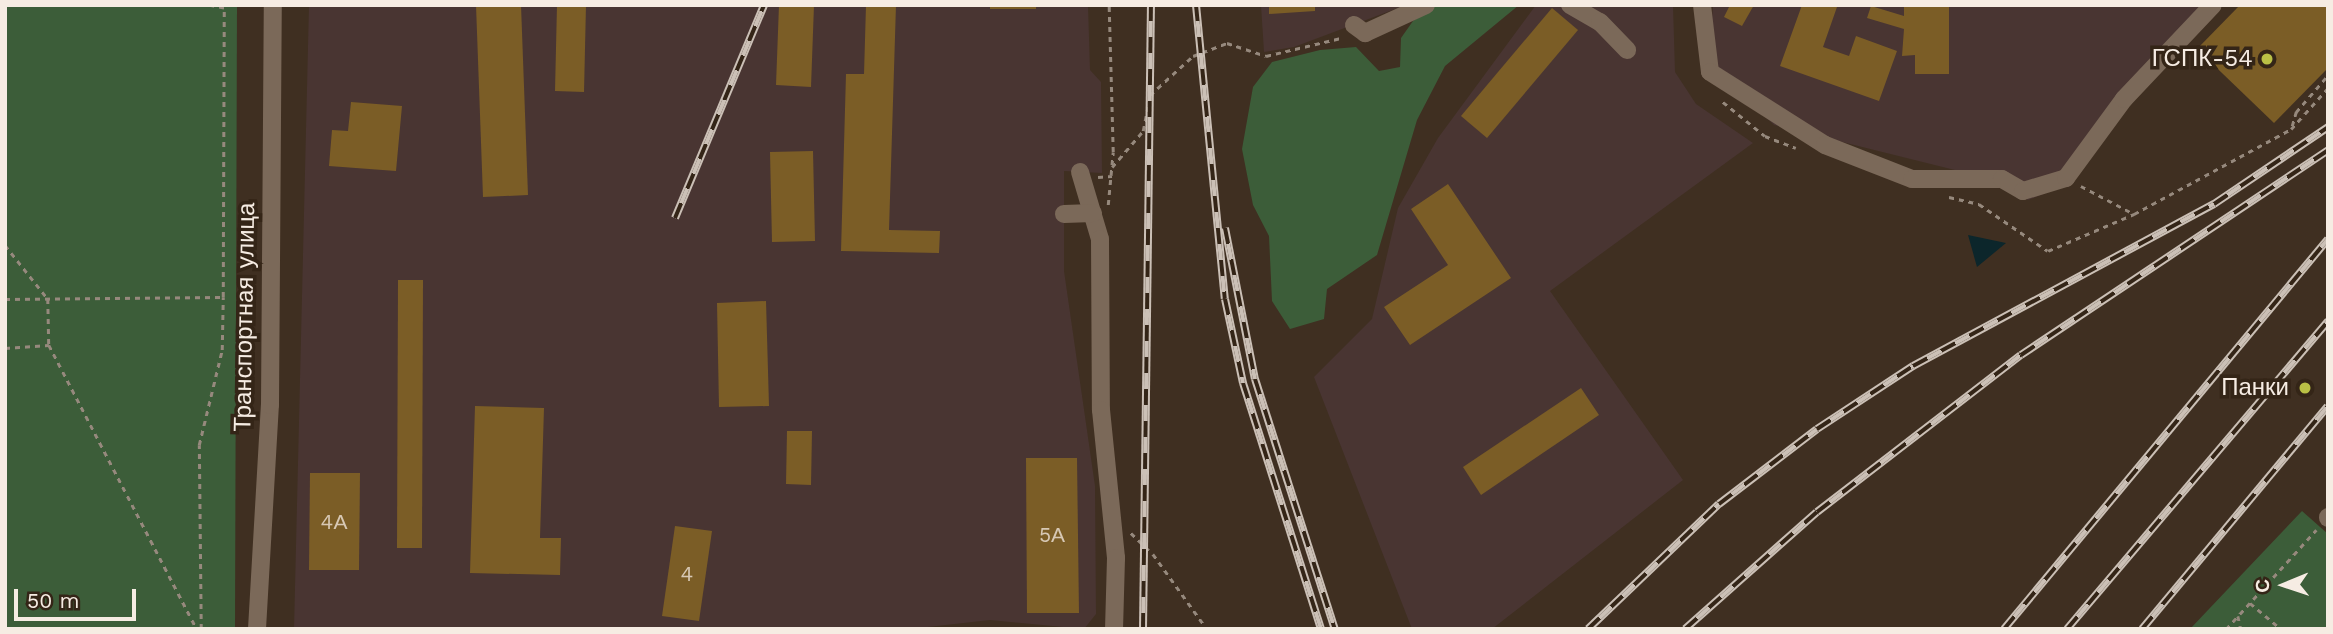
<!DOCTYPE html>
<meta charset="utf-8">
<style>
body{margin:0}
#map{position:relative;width:2333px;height:634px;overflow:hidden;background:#3f2f21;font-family:"Work Sans",sans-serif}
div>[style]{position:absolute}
.industrial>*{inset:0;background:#493532}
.green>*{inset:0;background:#3c5d39}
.water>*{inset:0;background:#0c262b}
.building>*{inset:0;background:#7b5d26}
.path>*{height:2.5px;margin-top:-1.25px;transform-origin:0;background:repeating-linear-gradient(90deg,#96897d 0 5px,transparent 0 10px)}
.minor>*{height:18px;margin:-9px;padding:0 9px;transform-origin:9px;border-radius:9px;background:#7b6959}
.rail>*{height:8px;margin-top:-4px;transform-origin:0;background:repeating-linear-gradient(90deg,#342517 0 16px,#cbc0b6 0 32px);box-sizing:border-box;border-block:2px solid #cbc0b6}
.dots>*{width:19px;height:19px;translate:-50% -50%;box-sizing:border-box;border:4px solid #342517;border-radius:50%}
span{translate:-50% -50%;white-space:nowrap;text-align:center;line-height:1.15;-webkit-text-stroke:7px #342517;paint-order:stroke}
.number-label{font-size:21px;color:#d7c8b4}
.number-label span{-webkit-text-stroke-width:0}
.poi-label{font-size:24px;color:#f6ece3}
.right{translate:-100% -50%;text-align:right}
.street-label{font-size:24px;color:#f6ece3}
.frame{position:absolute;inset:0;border:7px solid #f6ece3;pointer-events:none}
.north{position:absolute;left:2249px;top:550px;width:70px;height:70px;-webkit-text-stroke:5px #342517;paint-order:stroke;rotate:268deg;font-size:19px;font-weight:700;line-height:28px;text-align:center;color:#f6ece3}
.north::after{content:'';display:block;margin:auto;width:24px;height:32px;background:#f6ece3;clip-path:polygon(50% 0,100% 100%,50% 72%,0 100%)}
.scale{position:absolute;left:14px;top:589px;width:122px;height:32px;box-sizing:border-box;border:4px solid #f6ece3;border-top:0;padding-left:9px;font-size:21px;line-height:24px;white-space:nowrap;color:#f6ece3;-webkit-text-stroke:5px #342517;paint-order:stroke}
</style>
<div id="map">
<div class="industrial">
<i style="clip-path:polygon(309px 5px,1088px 5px,1090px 70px,1101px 82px,1102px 173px,1064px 171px,1064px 271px,1095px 486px,1096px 614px,1084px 629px,990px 620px,910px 629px,294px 629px)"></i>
<i style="clip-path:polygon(1261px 5px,1406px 5px,1294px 47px,1264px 52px)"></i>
<i style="clip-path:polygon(1536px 5px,1673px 5px,1675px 72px,1696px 104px,1753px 143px,1550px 291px,1683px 480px,1492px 629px,1412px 629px,1314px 377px,1372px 319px,1398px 208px,1438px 138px)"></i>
<i style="clip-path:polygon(1713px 5px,2217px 5px,2146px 78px,2066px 185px,2028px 200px,1995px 180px,1774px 125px,1709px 61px)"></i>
</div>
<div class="green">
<i style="clip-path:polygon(5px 5px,237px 5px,235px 629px,5px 629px)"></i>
<i style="clip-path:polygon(1437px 5px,1519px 5px,1445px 66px,1417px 120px,1377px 255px,1327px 289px,1324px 319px,1290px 329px,1272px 301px,1269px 236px,1253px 205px,1242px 149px,1253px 87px,1272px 62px,1320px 50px,1356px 47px,1379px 71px,1400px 67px,1401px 38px,1413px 21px)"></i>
<i style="clip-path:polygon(2302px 511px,2328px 534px,2328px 629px,2190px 629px)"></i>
</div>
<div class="water">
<i style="clip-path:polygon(1968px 235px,2006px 243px,1977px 267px)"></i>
</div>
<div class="building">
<i style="clip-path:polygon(476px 5px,521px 5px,528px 195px,483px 197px)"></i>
<i style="clip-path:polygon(557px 5px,586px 5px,584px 92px,555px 91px)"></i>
<i style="clip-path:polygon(779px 5px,814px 5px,811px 87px,776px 85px)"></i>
<i style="clip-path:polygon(866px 5px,896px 5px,889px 230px,940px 231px,939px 253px,841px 251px,846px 74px,864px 74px)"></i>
<i style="clip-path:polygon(990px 5px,1036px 5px,1036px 9px,990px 9px)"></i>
<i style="clip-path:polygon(1269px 5px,1315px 5px,1315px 11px,1269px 14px)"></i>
<i style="clip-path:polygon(1730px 5px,1754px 5px,1742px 26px,1724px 17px)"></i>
<i style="clip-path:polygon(1802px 5px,1837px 7px,1823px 47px,1849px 56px,1856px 36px,1897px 51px,1879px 101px,1780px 66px)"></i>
<i style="clip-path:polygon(1904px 5px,1949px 5px,1949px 74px,1915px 74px,1915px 55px,1902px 56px,1904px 29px,1867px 18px,1871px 6px,1904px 16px)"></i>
<i style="clip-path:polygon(2240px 5px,2328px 5px,2328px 68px,2274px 123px,2197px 49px)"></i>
<i style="clip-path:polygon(1552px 8px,1578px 30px,1487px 138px,1461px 116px)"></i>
<i style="clip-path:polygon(351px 102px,402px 106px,396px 171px,329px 166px,332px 130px,348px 131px)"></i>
<i style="clip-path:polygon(813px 151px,815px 241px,772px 242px,770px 152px)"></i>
<i style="clip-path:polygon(1448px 184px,1511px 278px,1410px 345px,1384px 307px,1448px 265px,1411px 209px)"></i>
<i style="clip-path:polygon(398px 280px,423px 280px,422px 548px,397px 548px)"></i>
<i style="clip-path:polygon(766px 301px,769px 406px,719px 407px,717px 303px)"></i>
<i style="clip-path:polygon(1581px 388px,1599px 415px,1481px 495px,1463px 467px)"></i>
<i style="clip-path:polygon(475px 406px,544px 408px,540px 538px,561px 538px,560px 575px,470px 573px)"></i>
<i style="clip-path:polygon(787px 431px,812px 431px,811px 485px,786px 484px)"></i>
<i style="clip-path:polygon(1026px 458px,1077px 458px,1079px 613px,1027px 613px)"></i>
<i style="clip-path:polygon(310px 473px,360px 473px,359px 570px,309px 570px)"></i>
<i style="clip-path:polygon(675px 526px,712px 531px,699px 621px,662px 616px)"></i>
</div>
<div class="path">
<i style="left:1723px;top:102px;width:54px;rotate:39deg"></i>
<i style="left:1765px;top:136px;width:33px;rotate:21deg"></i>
<i style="left:2292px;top:126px;width:15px;rotate:-74deg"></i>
<i style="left:2296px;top:112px;width:49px;rotate:-49.1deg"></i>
<i style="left:1112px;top:167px;width:48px;rotate:-49.3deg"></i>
<i style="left:1143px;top:131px;width:37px;rotate:-79deg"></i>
<i style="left:1150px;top:95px;width:58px;rotate:-42.2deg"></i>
<i style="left:1193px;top:56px;width:36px;rotate:-21deg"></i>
<i style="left:1227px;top:43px;width:41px;rotate:18.4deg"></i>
<i style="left:1266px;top:56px;width:77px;rotate:-13.5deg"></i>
<i style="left:1098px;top:177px;width:14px;rotate:-4deg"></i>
<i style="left:2081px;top:186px;width:60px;rotate:27.8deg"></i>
<i style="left:1949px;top:197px;width:31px;rotate:13deg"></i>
<i style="left:1979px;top:204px;width:83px;rotate:34.3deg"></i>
<i style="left:2048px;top:251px;width:94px;rotate:-23.3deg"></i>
<i style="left:2134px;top:214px;width:179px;rotate:-28.4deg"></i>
<i style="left:2291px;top:129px;width:55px;rotate:-47.9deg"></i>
<i style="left:1108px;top:205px;width:53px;rotate:-84.6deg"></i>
<i style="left:1113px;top:152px;width:147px;rotate:-91.6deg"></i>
<i style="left:5px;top:245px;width:69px;rotate:51.5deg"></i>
<i style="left:48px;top:299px;width:46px;rotate:88.8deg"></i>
<i style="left:49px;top:345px;width:320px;rotate:62.5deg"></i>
<i style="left:5px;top:299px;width:217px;rotate:-0.5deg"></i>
<i style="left:5px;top:348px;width:44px;rotate:-3.9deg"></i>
<i style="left:1131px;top:533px;width:30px;rotate:44deg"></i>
<i style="left:1153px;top:554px;width:92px;rotate:54.2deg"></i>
<i style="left:2250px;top:603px;width:40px;rotate:40deg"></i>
<i style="left:2238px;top:616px;width:13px;rotate:77deg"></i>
<i style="left:201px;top:629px;width:184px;rotate:-90.6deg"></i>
<i style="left:199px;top:445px;width:98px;rotate:-76.4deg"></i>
<i style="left:222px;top:350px;width:53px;rotate:-88.9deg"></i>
<i style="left:223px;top:297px;width:289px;rotate:-89.8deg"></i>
<i style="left:224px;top:8px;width:16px;rotate:-169deg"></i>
<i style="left:2226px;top:629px;width:134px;rotate:-47.7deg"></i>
</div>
<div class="minor">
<i style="left:1570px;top:5px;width:34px;rotate:30deg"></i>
<i style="left:1600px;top:22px;width:39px;rotate:46deg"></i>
<i style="left:1702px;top:5px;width:67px;rotate:83.2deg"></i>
<i style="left:1710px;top:72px;width:136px;rotate:32.4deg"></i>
<i style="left:1825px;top:145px;width:93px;rotate:21.3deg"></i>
<i style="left:1912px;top:179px;width:90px"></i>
<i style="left:2002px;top:179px;width:24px;rotate:30deg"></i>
<i style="left:2023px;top:191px;width:45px;rotate:-16.8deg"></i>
<i style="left:2066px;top:178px;width:98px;rotate:-53.7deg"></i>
<i style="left:2124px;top:99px;width:129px;rotate:-46.6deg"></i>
<i style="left:1354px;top:25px;width:14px;rotate:36deg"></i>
<i style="left:1365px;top:33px;width:67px;rotate:-24.7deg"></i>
<i style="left:1080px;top:172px;width:70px;rotate:73.4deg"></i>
<i style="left:1100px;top:239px;width:171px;rotate:89.7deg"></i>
<i style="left:1101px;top:410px;width:149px;rotate:84.2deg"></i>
<i style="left:1116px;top:558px;width:71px;rotate:91.6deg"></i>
<i style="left:1064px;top:214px;width:29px;rotate:-2deg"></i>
<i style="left:2328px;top:517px;width:1px;rotate:90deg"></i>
<i style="left:257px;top:629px;width:224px;rotate:-86.7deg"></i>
<i style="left:270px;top:405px;width:400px;rotate:-89.6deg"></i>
</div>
<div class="rail">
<i style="left:1196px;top:5px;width:295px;rotate:84.4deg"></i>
<i style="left:1225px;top:299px;width:86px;rotate:77.9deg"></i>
<i style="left:1243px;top:383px;width:258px;rotate:72.4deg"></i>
<i style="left:675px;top:218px;width:231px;rotate:-67.3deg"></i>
<i style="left:1225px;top:228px;width:154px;rotate:78.8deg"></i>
<i style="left:1255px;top:379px;width:262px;rotate:72.3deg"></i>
<i style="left:1143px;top:629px;width:624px;rotate:-89.27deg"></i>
<i style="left:1588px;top:629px;width:181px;rotate:-43.7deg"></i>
<i style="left:1719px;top:504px;width:123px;rotate:-37.4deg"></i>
<i style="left:1817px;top:429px;width:115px;rotate:-33.3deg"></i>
<i style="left:1913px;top:366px;width:342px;rotate:-28.3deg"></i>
<i style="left:2214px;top:204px;width:138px;rotate:-34deg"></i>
<i style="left:1685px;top:629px;width:176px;rotate:-41.6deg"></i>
<i style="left:1817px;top:512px;width:257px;rotate:-37.6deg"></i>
<i style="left:2021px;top:355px;width:369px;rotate:-33.7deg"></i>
<i style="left:2004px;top:629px;width:507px;rotate:-50.28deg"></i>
<i style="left:2067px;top:629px;width:404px;rotate:-49.7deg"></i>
<i style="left:2142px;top:629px;width:290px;rotate:-50.2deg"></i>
</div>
<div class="dots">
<i style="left:2267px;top:59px;background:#bac045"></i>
<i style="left:2305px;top:388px;background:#bac045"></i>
</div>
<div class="number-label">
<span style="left:334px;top:522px">4А</span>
<span style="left:1052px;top:535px">5А</span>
<span style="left:687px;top:574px">4</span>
</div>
<div class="poi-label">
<span class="right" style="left:2253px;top:59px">ГСПК-54</span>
<span class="right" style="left:2289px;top:388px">Панки</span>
</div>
<div class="street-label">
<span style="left:245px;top:317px;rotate:-89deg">Транспортная улица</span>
</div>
<div class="frame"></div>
<div class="north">С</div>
<div class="scale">50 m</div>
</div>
